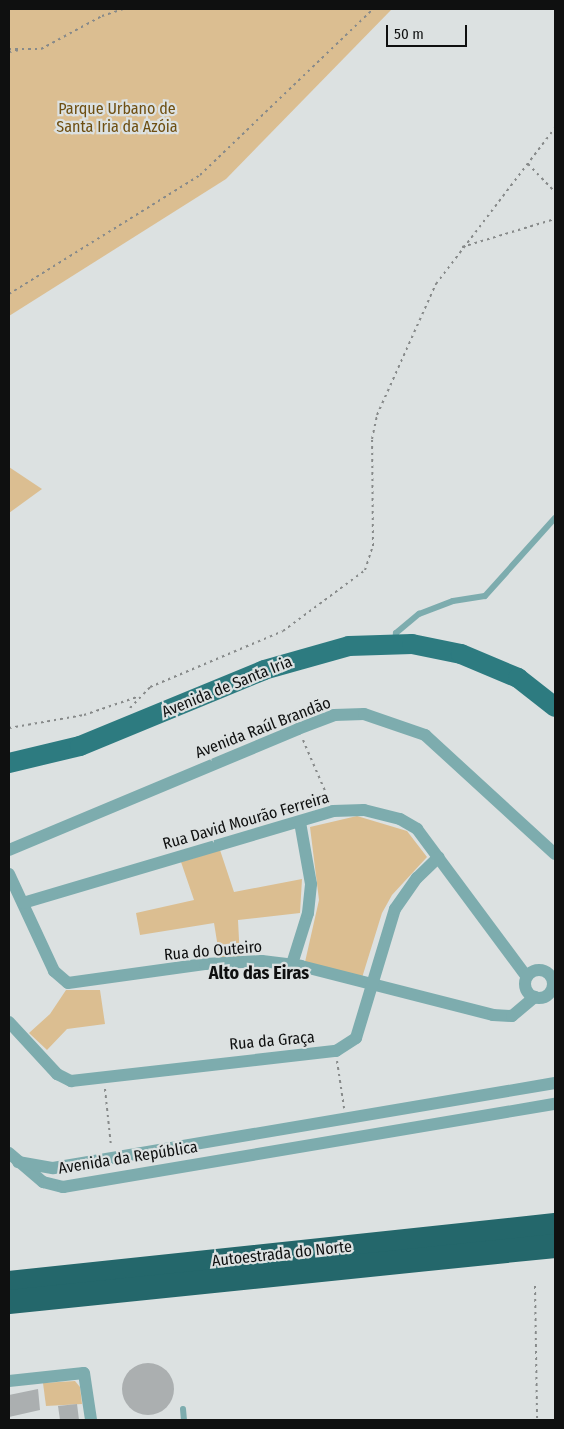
<!DOCTYPE html>
<meta charset="utf-8">
<style>
body{margin:0}
#map{position:relative;width:564px;height:1429px;overflow:hidden;background:#dce1e1;font-family:"Fira Sans Condensed",sans-serif}
div>[style]{position:absolute}
.green>*{inset:0;background:#dbbe91}
.building>*{inset:0;background:#abafb0}
.round{border-radius:50%}
.path>*{height:2px;margin-top:-1px;transform-origin:0;background:repeating-linear-gradient(90deg,#878a8a 0 2.5px,transparent 0 6.5px)}
.lane>*{height:6px;margin:-3px;padding:0 3px;transform-origin:3px;border-radius:3px;background:#7dacae}
.street>*{height:12px;margin:-6px;padding:0 6px;transform-origin:6px;border-radius:6px;background:#7dacae}
.street>.ring{margin:-6px;padding:0;box-sizing:content-box;background:none;border:12px solid #7dacae;border-radius:50%}
.primary>*{height:20px;margin:-10px;padding:0 10px;transform-origin:10px;border-radius:10px;background:#2d7b80}
.highway>*{height:24px;margin:-12px;padding:0 12px;transform-origin:12px;border-radius:12px;background:#24676b}
span{translate:-50% -50%;white-space:nowrap;text-align:center;line-height:1.15;-webkit-text-stroke:4.5px #dce1e1;paint-order:stroke}
.park-label{font-size:16px;color:#6e4f12}
.street-label{font-size:16px;color:#0f1010}
.neighbourhood-label{font-size:18px;color:#0f1010;font-weight:700}
.frame{position:absolute;inset:0;border:10px solid #0f1010;pointer-events:none}
.scale{position:absolute;left:386px;top:25px;width:81px;height:22px;box-sizing:border-box;border:2px solid #0f1010;border-top:0;padding-left:6px;font-size:15px;line-height:18px;white-space:nowrap;color:#0f1010;-webkit-text-stroke:4px #dce1e1;paint-order:stroke}
</style>
<div id="map">
<div class="green">
<i style="clip-path:polygon(9px 9px,392px 9px,226px 179px,9px 316px)"></i>
<i style="clip-path:polygon(9px 467px,42px 489px,9px 513px)"></i>
<i style="clip-path:polygon(357px 816px,407px 831px,427px 857px,392px 895px,382px 913px,361px 981px,305px 962px,319px 900px,310px 827px)"></i>
<i style="clip-path:polygon(220px 850px,234px 892px,302px 879px,300px 913px,238px 920px,240px 959px,220px 960px,214px 923px,140px 935px,136px 913px,194px 900px,181px 862px)"></i>
<i style="clip-path:polygon(66px 990px,100px 990px,105px 1024px,67px 1029px,47px 1050px,29px 1033px,50px 1014px)"></i>
<i style="clip-path:polygon(75px 1381px,80px 1387px,82px 1404px,46px 1406px,43px 1383px)"></i>
</div>
<div class="building">
<i class="round" style="left:122px;top:1363px;width:52px;height:52px"></i>
<i style="clip-path:polygon(38px 1389px,40px 1410px,9px 1417px,9px 1395px)"></i>
<i style="clip-path:polygon(77px 1404px,79px 1420px,60px 1420px,58px 1406px)"></i>
</div>
<div class="path">
<i style="left:9px;top:49px;width:32px"></i>
<i style="left:41px;top:49px;width:69px;rotate:-28.4deg"></i>
<i style="left:102px;top:16px;width:23px;rotate:-18deg"></i>
<i style="left:9px;top:52px;width:11px;rotate:-10deg"></i>
<i style="left:528px;top:164px;width:39px;rotate:46deg"></i>
<i style="left:462px;top:247px;width:97px;rotate:-16.8deg"></i>
<i style="left:9px;top:294px;width:225px;rotate:-31.9deg"></i>
<i style="left:200px;top:175px;width:240px;rotate:-43.8deg"></i>
<i style="left:130px;top:708px;width:29px;rotate:-46deg"></i>
<i style="left:150px;top:687px;width:144px;rotate:-22.8deg"></i>
<i style="left:283px;top:631px;width:102px;rotate:-36.6deg"></i>
<i style="left:365px;top:570px;width:25px;rotate:-72deg"></i>
<i style="left:373px;top:546px;width:107px;rotate:-90.5deg"></i>
<i style="left:372px;top:439px;width:25px;rotate:-78deg"></i>
<i style="left:377px;top:415px;width:144px;rotate:-65.8deg"></i>
<i style="left:436px;top:284px;width:196px;rotate:-52.7deg"></i>
<i style="left:9px;top:728px;width:76px;rotate:-9.8deg"></i>
<i style="left:84px;top:715px;width:56px;rotate:-18.8deg"></i>
<i style="left:303px;top:740px;width:65px;rotate:66.6deg"></i>
<i style="left:552px;top:988px;width:3px;rotate:-18deg"></i>
<i style="left:337px;top:1061px;width:48px;rotate:81.5deg"></i>
<i style="left:105px;top:1089px;width:57px;rotate:84deg"></i>
<i style="left:535px;top:1286px;width:134px;rotate:89.1deg"></i>
</div>
<div class="lane">
<i style="left:395px;top:642px;width:9px;rotate:-84deg"></i>
<i style="left:396px;top:633px;width:30px;rotate:-40deg"></i>
<i style="left:419px;top:614px;width:36px;rotate:-21deg"></i>
<i style="left:453px;top:601px;width:32px;rotate:-9deg"></i>
<i style="left:485px;top:596px;width:105px;rotate:-48.1deg"></i>
<i style="left:183px;top:1409px;width:11px;rotate:85deg"></i>
</div>
<div class="street">
<i style="left:9px;top:850px;width:313px;rotate:-22.7deg"></i>
<i style="left:298px;top:729px;width:39px;rotate:-21deg"></i>
<i style="left:334px;top:715px;width:30px;rotate:-2deg"></i>
<i style="left:364px;top:714px;width:65px;rotate:19deg"></i>
<i style="left:425px;top:735px;width:176px;rotate:42.5deg"></i>
<i style="left:9px;top:874px;width:107px;rotate:65.1deg"></i>
<i style="left:54px;top:971px;width:18px;rotate:41deg"></i>
<i style="left:68px;top:983px;width:138px;rotate:-7.9deg"></i>
<i style="left:205px;top:964px;width:57px;rotate:-3deg"></i>
<i style="left:262px;top:961px;width:39px;rotate:7deg"></i>
<i style="left:301px;top:966px;width:198px;rotate:14.3deg"></i>
<i style="left:493px;top:1015px;width:19px;rotate:3deg"></i>
<i style="left:512px;top:1016px;width:30px;rotate:-40deg"></i>
<i style="left:23px;top:903px;width:323px;rotate:-16.5deg"></i>
<i style="left:333px;top:811px;width:31px;rotate:-2deg"></i>
<i style="left:364px;top:810px;width:37px;rotate:14deg"></i>
<i style="left:400px;top:819px;width:20px;rotate:30deg"></i>
<i style="left:417px;top:829px;width:184px;rotate:53.4deg"></i>
<i style="left:292px;top:964px;width:53px;rotate:-72.6deg"></i>
<i style="left:308px;top:913px;width:29px;rotate:-84deg"></i>
<i style="left:311px;top:884px;width:63px;rotate:-100.1deg"></i>
<i class="ring" style="left:525px;top:970px;width:16px;height:16px"></i>
<i style="left:9px;top:1022px;width:71px;rotate:47.3deg"></i>
<i style="left:57px;top:1074px;width:16px;rotate:27deg"></i>
<i style="left:71px;top:1081px;width:267px;rotate:-6.5deg"></i>
<i style="left:336px;top:1051px;width:24px;rotate:-33deg"></i>
<i style="left:356px;top:1038px;width:135px;rotate:-73.2deg"></i>
<i style="left:395px;top:909px;width:38px;rotate:-55deg"></i>
<i style="left:417px;top:878px;width:30px;rotate:-44deg"></i>
<i style="left:9px;top:1153px;width:45px;rotate:40.5deg"></i>
<i style="left:43px;top:1182px;width:21px;rotate:14deg"></i>
<i style="left:63px;top:1187px;width:499px;rotate:-9.6deg"></i>
<i style="left:18px;top:1162px;width:36px;rotate:10deg"></i>
<i style="left:53px;top:1168px;width:509px;rotate:-9.61deg"></i>
<i style="left:9px;top:1381px;width:75px;rotate:-6.1deg"></i>
<i style="left:84px;top:1373px;width:48px;rotate:81.5deg"></i>
</div>
<div class="primary">
<i style="left:9px;top:763px;width:73px;rotate:-13.5deg"></i>
<i style="left:80px;top:746px;width:199px;rotate:-22.4deg"></i>
<i style="left:264px;top:670px;width:88px;rotate:-15.8deg"></i>
<i style="left:349px;top:646px;width:63px;rotate:-1.8deg"></i>
<i style="left:412px;top:644px;width:50px;rotate:11.5deg"></i>
<i style="left:461px;top:654px;width:62px;rotate:22.8deg"></i>
<i style="left:518px;top:678px;width:47px;rotate:38.1deg"></i>
</div>
<div class="highway">
<i style="left:9px;top:1283px;width:549px;rotate:-6.06deg"></i>
<i style="left:9px;top:1302px;width:549px;rotate:-5.86deg"></i>
</div>
<div class="park-label">
<span style="left:117px;top:118px">Parque Urbano de<br>Santa Iria da Azóia</span>
</div>
<div class="street-label">
<span style="left:227px;top:687px;rotate:-22deg">Avenida de Santa Iria</span>
<span style="left:263px;top:728px;rotate:-21deg">Avenida Raúl Brandão</span>
<span style="left:246px;top:821px;rotate:-16deg">Rua David Mourão Ferreira</span>
<span style="left:213px;top:951px;rotate:-5deg">Rua do Outeiro</span>
<span style="left:272px;top:1041px;rotate:-5deg">Rua da Graça</span>
<span style="left:128px;top:1158px;rotate:-9deg">Avenida da República</span>
<span style="left:282px;top:1254px;rotate:-6deg">Autoestrada do Norte</span>
</div>
<div class="neighbourhood-label">
<span style="left:259px;top:973px">Alto das Eiras</span>
</div>
<div class="frame"></div>
<div class="scale">50 m</div>
</div>
